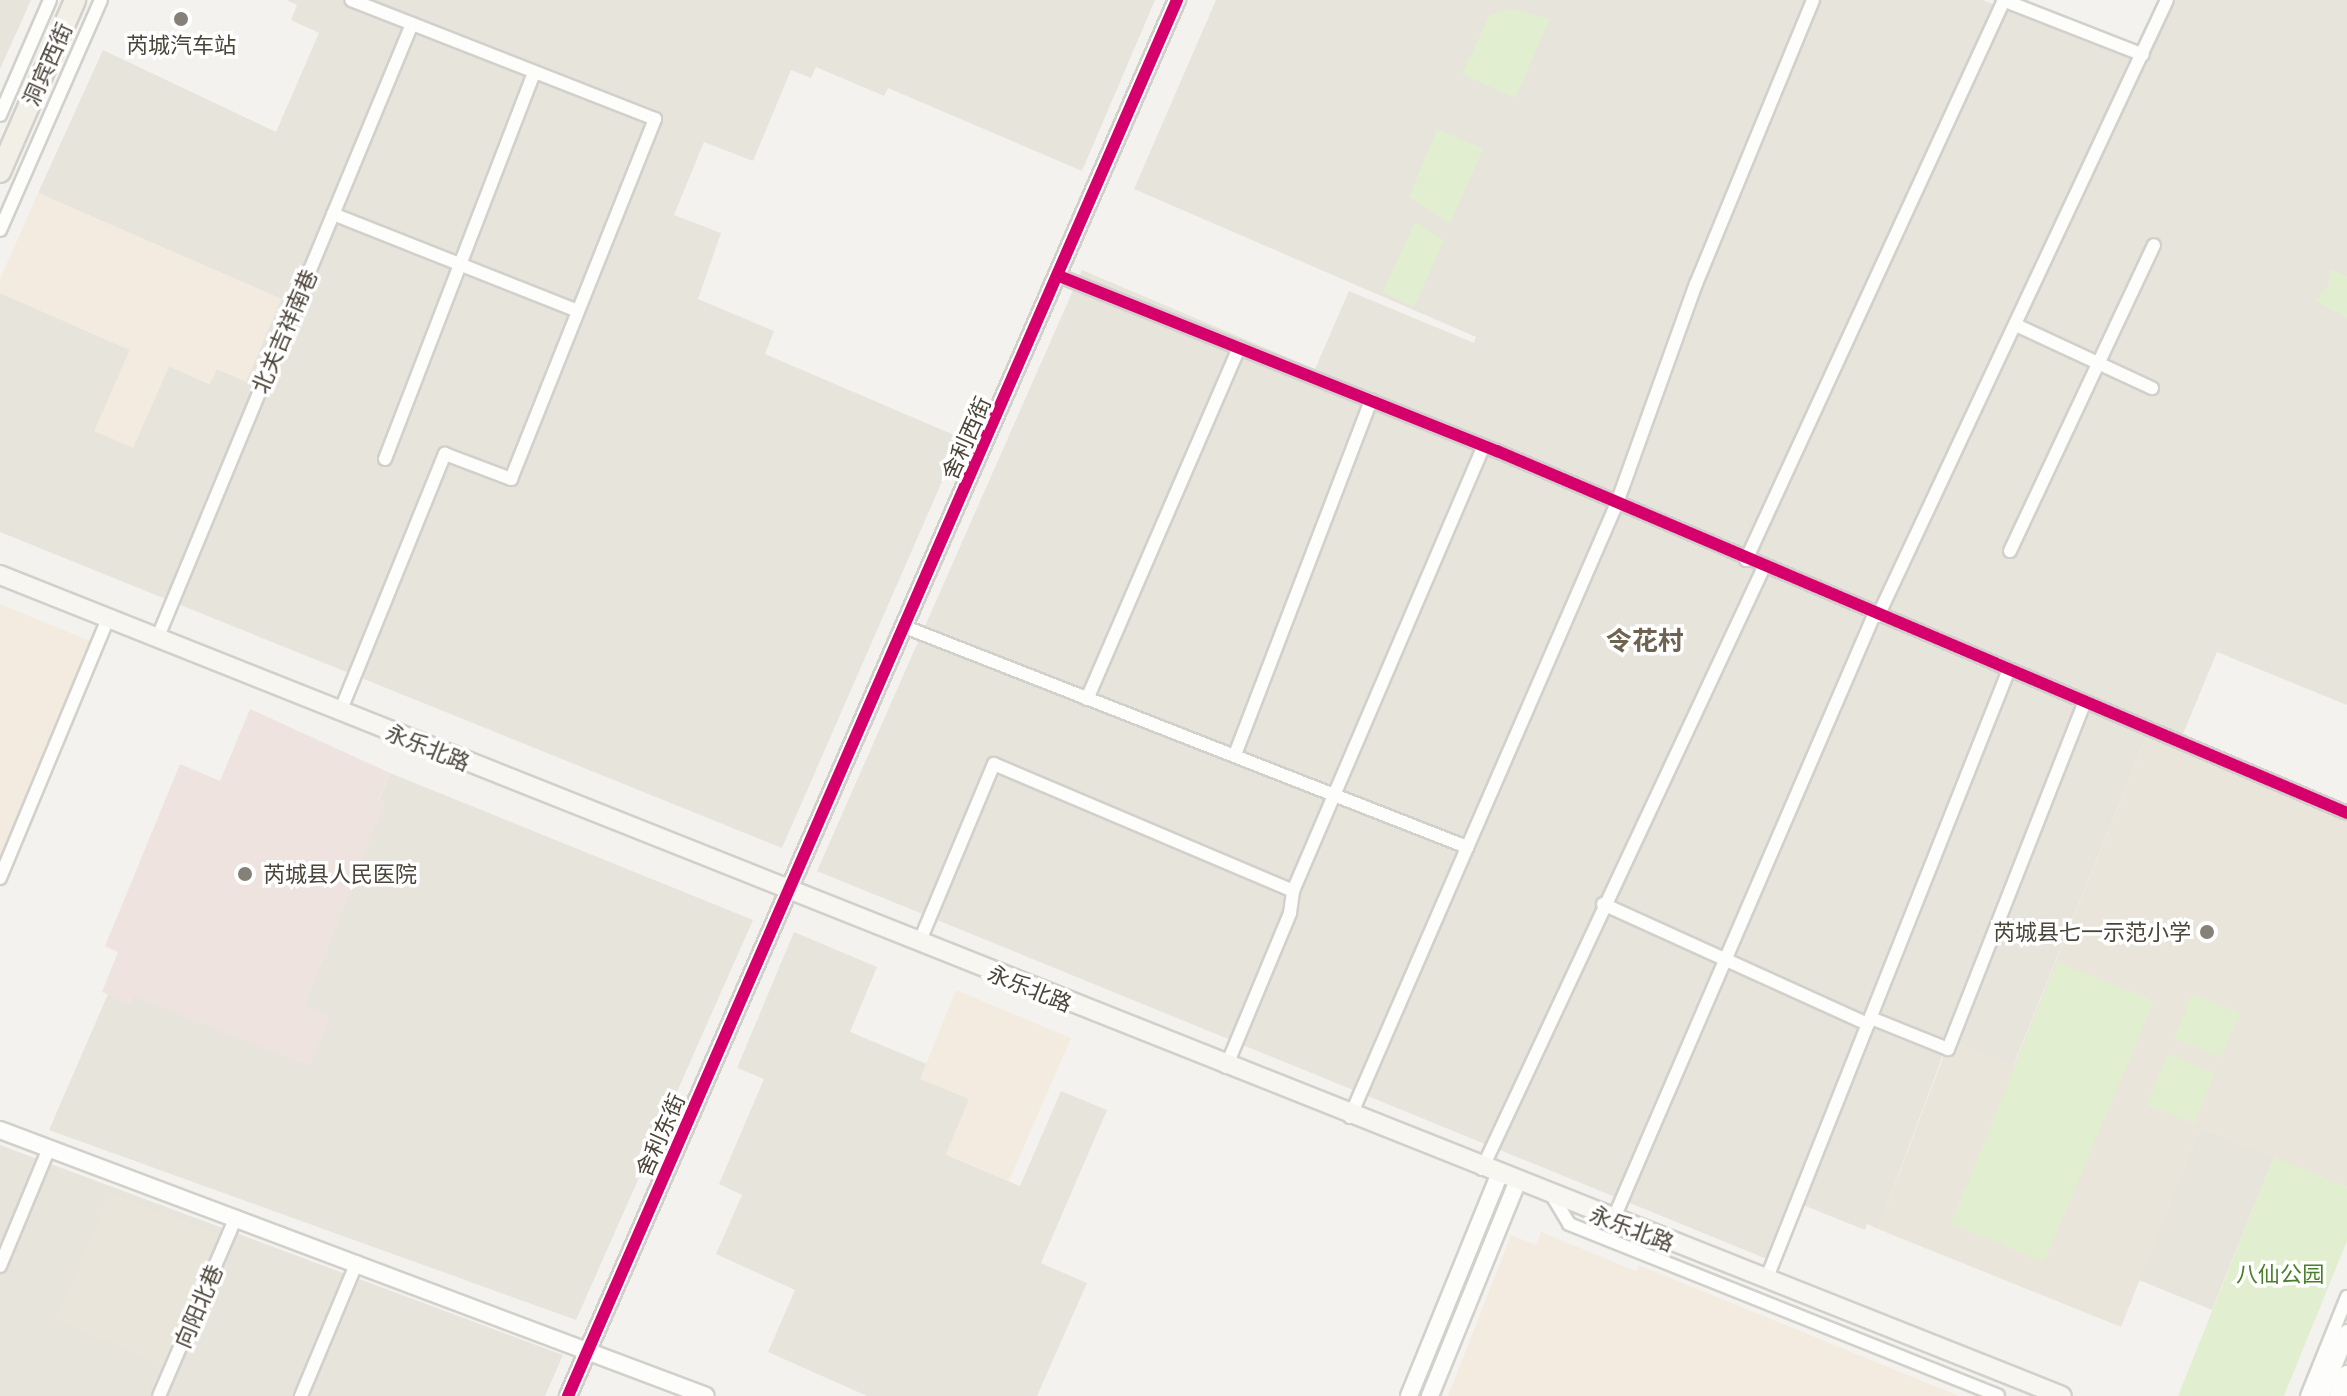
<!DOCTYPE html>
<meta charset="utf-8">
<style>
body{margin:0}
#map{position:relative;width:2347px;height:1396px;overflow:hidden;background:#f4f2ee;font-family:Ubuntu,"Noto Sans SC",sans-serif}
div>[style]{position:absolute}
.residential>*{inset:0;background:#e7e4dc}
.commercial>*{inset:0;background:#f3ebdf}
.education>*{inset:0;background:#eae5da}
.medical>*{inset:0;background:#eee3df}
.green>*{inset:0;background:#e1eecf}
.roads{filter:drop-shadow(2px 0 #d2d0cb) drop-shadow(-2px 0 #d2d0cb) drop-shadow(0 2px #d2d0cb) drop-shadow(0 -2px #d2d0cb)}
.minor>*{height:12px;margin:-6px;padding:0 6px;transform-origin:6px;border-radius:6px;background:#fdfdfc}
.tertiary>*{height:16px;margin:-8px;padding:0 8px;transform-origin:8px;border-radius:8px;background:#fdfdfc}
.secondary>*{height:18px;margin:-9px;padding:0 9px;transform-origin:9px;border-radius:9px;background:#f7f6f1}
.primary>*{height:20px;margin:-10px;padding:0 10px;transform-origin:10px;border-radius:10px;background:#f2efe6}
.cycleway>*{height:12px;margin:-6px;padding:0 6px;transform-origin:6px;border-radius:6px;background:#d6006c}
.dots>*{width:22px;height:22px;translate:-50% -50%;box-sizing:border-box;border:4px solid #fff;border-radius:50%}
span{translate:-50% -50%;white-space:nowrap;text-align:center;line-height:1.15;-webkit-text-stroke:7px #fff;paint-order:stroke}
.poi-label{font-size:22px;color:#4b4439}
.left{translate:0 -50%;text-align:left}
.right{translate:-100% -50%;text-align:right}
.street-label{font-size:22px;color:#4b4439}
.park-label{font-size:22px;color:#4a7f2a}
.quarter-label{font-size:26px;color:#6e6250;font-weight:700}
</style>
<div id="map">
<div class="residential">
<i style="clip-path:polygon(0 0,31px 0,0 69px)"></i>
<i style="clip-path:polygon(287px 0,1155px 0,1082px 171px,888px 88px,884px 96px,816px 67px,811px 78px,791px 70px,753px 161px,704px 142px,674px 215px,721px 233px,698px 299px,774px 331px,765px 354px,961px 438px,782px 848px,0 532px,0 293px,130px 350px,95px 431px,133px 447px,169px 366px,209px 384px,216px 369px,246px 381px,281px 299px,38px 193px,103px 50px,276px 132px,319px 33px,291px 20px,297px 5px)"></i>
<i style="clip-path:polygon(1216px 0,1983px 0,2146px 65px,2174px 0,2347px 0,2347px 705px,2217px 652px,2183px 734px,1888px 614px,1884px 623px,2147px 735px,2013px 1066px,1960px 1044px,1954px 1059px,1943px 1055px,1878px 1229px,1867px 1224px,1865px 1230px,1803px 1205px,1779px 1264px,817px 871px,1082px 270px,1315px 369px,1349px 291px,1474px 343px,1476px 337px,1134px 189px)"></i>
<i style="clip-path:polygon(390px 773px,753px 920px,576px 1320px,49px 1130px,108px 994px,130px 1003px,134px 996px,304px 1005px,384px 804px,379px 801px)"></i>
<i style="clip-path:polygon(794px 932px,877px 967px,850px 1032px,927px 1064px,921px 1079px,970px 1099px,947px 1155px,1020px 1186px,1061px 1091px,1107px 1110px,1041px 1263px,1087px 1283px,1037px 1396px,867px 1396px,768px 1352px,795px 1290px,716px 1254px,742px 1195px,719px 1184px,764px 1079px,737px 1068px)"></i>
<i style="clip-path:polygon(2200px 1128px,2274px 1157px,2212px 1310px,2139px 1280px)"></i>
<i style="clip-path:polygon(0 1145px,563px 1355px,545px 1396px,0 1396px)"></i>
</div>
<div class="commercial">
<i style="clip-path:polygon(38px 193px,281px 299px,246px 382px,217px 369px,210px 384px,169px 366px,133px 448px,94px 431px,130px 350px,0 293px,0 279px)"></i>
<i style="clip-path:polygon(0 604px,90px 641px,0 862px)"></i>
<i style="clip-path:polygon(956px 990px,1071px 1038px,1009px 1181px,946px 1154px,969px 1099px,920px 1079px)"></i>
<i style="clip-path:polygon(1541px 1232px,1636px 1271px,1639px 1265px,1959px 1396px,1448px 1396px,1511px 1235px,1536px 1245px)"></i>
</div>
<div class="education">
<i style="clip-path:polygon(2147px 735px,2347px 820px,2347px 1187px,2200px 1128px,2121px 1327px,1878px 1229px,1944px 1055px,1954px 1058px,1960px 1044px,2014px 1065px)"></i>
<i style="clip-path:polygon(110px 1194px,223px 1236px,166px 1366px,56px 1320px)"></i>
</div>
<div class="medical">
<i style="clip-path:polygon(250px 709px,390px 773px,379px 800px,385px 803px,304px 1005px,330px 1017px,310px 1066px,135px 996px,131px 1004px,102px 992px,118px 952px,105px 946px,180px 764px,220px 781px)"></i>
</div>
<div class="green">
<i style="clip-path:polygon(1510px 9px,1550px 19px,1515px 98px,1462px 74px,1489px 16px)"></i>
<i style="clip-path:polygon(1437px 129px,1483px 149px,1450px 223px,1409px 197px)"></i>
<i style="clip-path:polygon(1415px 222px,1444px 240px,1414px 307px,1383px 292px)"></i>
<i style="clip-path:polygon(2330px 269px,2347px 276px,2347px 318px,2315px 301px,2328px 286px)"></i>
<i style="clip-path:polygon(2057px 962px,2154px 1001px,2044px 1262px,1951px 1224px)"></i>
<i style="clip-path:polygon(2192px 994px,2240px 1013px,2221px 1058px,2174px 1038px)"></i>
<i style="clip-path:polygon(2168px 1054px,2215px 1073px,2194px 1124px,2147px 1105px)"></i>
<i style="clip-path:polygon(2274px 1157px,2347px 1187px,2347px 1241px,2284px 1396px,2178px 1396px)"></i>
</div>
<div class="roads">
<div class="minor">
<i style="left:2003px;top:0;width:150px;rotate:21.4deg"></i>
<i style="left:0;top:115px;width:125px;rotate:-66.5deg"></i>
<i style="left:333px;top:214px;width:261px;rotate:21.6deg"></i>
<i style="left:0;top:230px;width:251px;rotate:-66.3deg"></i>
<i style="left:1059px;top:276px;width:472px;rotate:21.8deg"></i>
<i style="left:1497px;top:451px;width:924px;rotate:23.07deg"></i>
<i style="left:2016px;top:325px;width:150px;rotate:24.9deg"></i>
<i style="left:385px;top:459px;width:414px;rotate:-68.9deg"></i>
<i style="left:2010px;top:551px;width:338px;rotate:-64.8deg"></i>
<i style="left:1746px;top:560px;width:617px;rotate:-65.26deg"></i>
<i style="left:1878px;top:616px;width:680px;rotate:-64.87deg"></i>
<i style="left:905px;top:627px;width:604px;rotate:21.38deg"></i>
<i style="left:157px;top:639px;width:666px;rotate:-67.48deg"></i>
<i style="left:1087px;top:699px;width:383px;rotate:-66.6deg"></i>
<i style="left:340px;top:712px;width:279px;rotate:-67.9deg"></i>
<i style="left:445px;top:454px;width:71px;rotate:20.7deg"></i>
<i style="left:511px;top:479px;width:388px;rotate:-68.2deg"></i>
<i style="left:655px;top:119px;width:326px;rotate:-158.6deg"></i>
<i style="left:1236px;top:752px;width:377px;rotate:-69deg"></i>
<i style="left:0;top:878px;width:278px;rotate:-67.4deg"></i>
<i style="left:1603px;top:904px;width:291px;rotate:24.4deg"></i>
<i style="left:919px;top:943px;width:194px;rotate:-67.3deg"></i>
<i style="left:994px;top:764px;width:325px;rotate:23deg"></i>
<i style="left:1871px;top:1018px;width:83px;rotate:21.9deg"></i>
<i style="left:1948px;top:1049px;width:371px;rotate:-68.5deg"></i>
<i style="left:1226px;top:1067px;width:167px;rotate:-67.4deg"></i>
<i style="left:1290px;top:913px;width:22px;rotate:-82deg"></i>
<i style="left:1293px;top:891px;width:484px;rotate:-66.8deg"></i>
<i style="left:1350px;top:1117px;width:670px;rotate:-66.5deg"></i>
<i style="left:1617px;top:503px;width:233px;rotate:-70.2deg"></i>
<i style="left:1696px;top:284px;width:307px;rotate:-67.6deg"></i>
<i style="left:1482px;top:1169px;width:665px;rotate:-64.9deg"></i>
<i style="left:1553px;top:1197px;width:31px;rotate:59deg"></i>
<i style="left:1569px;top:1224px;width:462px;rotate:21.8deg"></i>
<i style="left:1613px;top:1220px;width:659px;rotate:-66.66deg"></i>
<i style="left:0;top:1266px;width:128px;rotate:-67.4deg"></i>
<i style="left:1766px;top:1280px;width:654px;rotate:-68.3deg"></i>
<i style="left:159px;top:1396px;width:195px;rotate:-66.7deg"></i>
<i style="left:301px;top:1396px;width:145px;rotate:-67.3deg"></i>
<i style="left:2307px;top:1396px;width:107px;rotate:-68deg"></i>
</div>
<div class="tertiary">
<i style="left:0;top:1130px;width:754px;rotate:20.64deg"></i>
<i style="left:568px;top:1396px;width:1523px;rotate:-66.43deg"></i>
<i style="left:1409px;top:1396px;width:238px;rotate:-67.8deg"></i>
<i style="left:1430px;top:1396px;width:230px;rotate:-67.8deg"></i>
<i style="left:2321px;top:1396px;width:68px;rotate:-67.6deg"></i>
<i style="left:2338px;top:1396px;width:24px;rotate:-68deg"></i>
</div>
<div class="secondary">
<i style="left:0;top:575px;width:2219px;rotate:21.71deg"></i>
</div>
<div class="primary">
<i style="left:0;top:172px;width:188px;rotate:-66.4deg"></i>
</div>
</div>
<div class="cycleway">
<i style="left:1059px;top:276px;width:472px;rotate:21.8deg"></i>
<i style="left:1497px;top:451px;width:924px;rotate:23.07deg"></i>
<i style="left:568px;top:1396px;width:1523px;rotate:-66.43deg"></i>
</div>
<div class="dots">
<i style="left:181px;top:19px;background:#868178"></i>
<i style="left:245px;top:874px;background:#868178"></i>
<i style="left:2207px;top:932px;background:#868178"></i>
</div>
<div class="poi-label">
<span style="left:181px;top:45px">芮城汽车站</span>
<span class="left" style="left:263px;top:874px">芮城县人民医院</span>
<span class="right" style="left:2191px;top:932px">芮城县七一示范小学</span>
</div>
<div class="street-label">
<span style="left:47px;top:64px;rotate:-66deg">洞宾西街</span>
<span style="left:284px;top:331px;rotate:-67deg">北关吉祥南巷</span>
<span style="left:966px;top:438px;rotate:-66deg">舍利西街</span>
<span style="left:428px;top:747px;rotate:22deg">永乐北路</span>
<span style="left:1030px;top:988px;rotate:22deg">永乐北路</span>
<span style="left:660px;top:1135px;rotate:-66deg">舍利东街</span>
<span style="left:1632px;top:1228px;rotate:21deg">永乐北路</span>
<span style="left:198px;top:1306px;rotate:-67deg">向阳北巷</span>
</div>
<div class="park-label">
<span style="left:2280px;top:1274px">八仙公园</span>
</div>
<div class="quarter-label">
<span style="left:1645px;top:641px">令花村</span>
</div>
</div>
